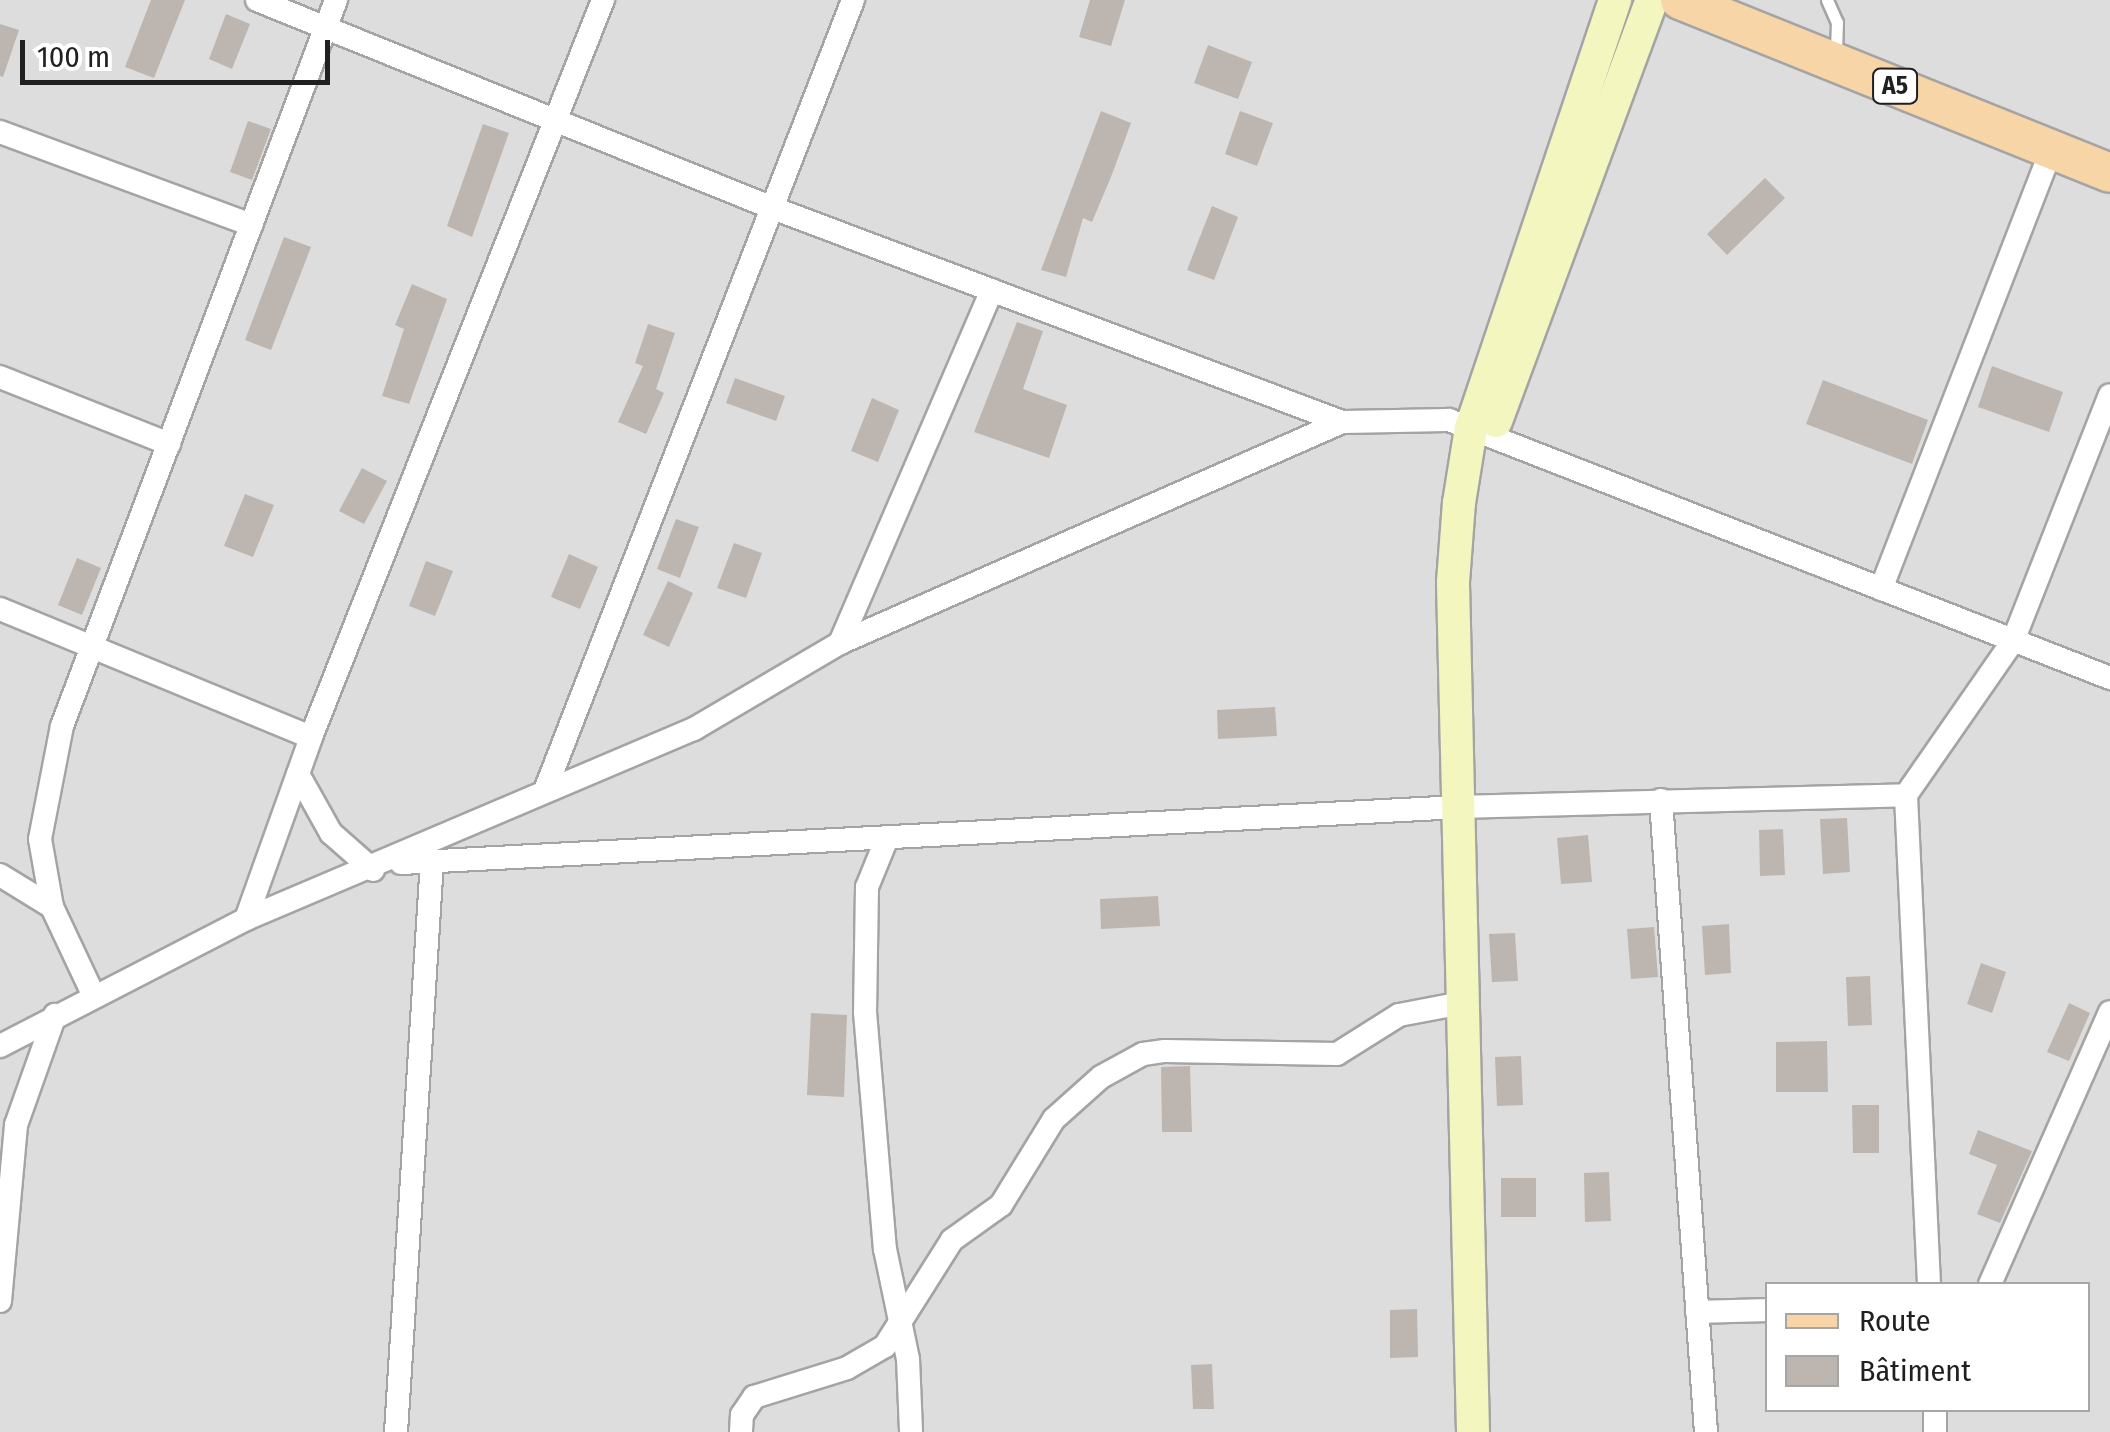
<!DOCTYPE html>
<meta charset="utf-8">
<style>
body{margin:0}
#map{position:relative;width:2110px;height:1432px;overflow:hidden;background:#f0ede7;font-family:"Fira Sans Condensed",sans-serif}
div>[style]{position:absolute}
.residential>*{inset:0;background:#dedddd}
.building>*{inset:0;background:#bdb6b0}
.roads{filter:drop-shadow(2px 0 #a4a4a4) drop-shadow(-2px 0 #a4a4a4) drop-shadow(0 2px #a4a4a4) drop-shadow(0 -2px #a4a4a4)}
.lane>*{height:11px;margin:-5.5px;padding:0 5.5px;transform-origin:5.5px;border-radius:5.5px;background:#fff}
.street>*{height:22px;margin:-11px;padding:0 11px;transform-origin:11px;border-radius:11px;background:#fff}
.secondary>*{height:32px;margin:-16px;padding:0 16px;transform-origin:16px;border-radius:16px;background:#f3f6bf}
.primary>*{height:38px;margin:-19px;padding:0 19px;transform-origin:19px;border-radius:19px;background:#f7d5a6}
span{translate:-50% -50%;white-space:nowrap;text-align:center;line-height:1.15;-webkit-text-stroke:10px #fff;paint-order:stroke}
.shield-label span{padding:2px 8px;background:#fff;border:2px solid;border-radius:8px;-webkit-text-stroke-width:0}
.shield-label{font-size:25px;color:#202020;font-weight:700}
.legend{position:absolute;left:1765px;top:1282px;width:325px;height:130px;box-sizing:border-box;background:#fff;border:2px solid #a6a6a6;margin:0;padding:12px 18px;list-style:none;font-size:30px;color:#202020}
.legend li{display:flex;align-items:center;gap:20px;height:50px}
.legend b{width:50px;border:2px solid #a6a6a6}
.scale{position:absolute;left:20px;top:40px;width:310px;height:45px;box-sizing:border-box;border:5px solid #202020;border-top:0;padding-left:12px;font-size:30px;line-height:35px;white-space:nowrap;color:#202020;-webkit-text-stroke:8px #fff;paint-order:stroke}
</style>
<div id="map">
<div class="residential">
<i style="clip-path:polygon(evenodd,0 0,2110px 0,2110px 1432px,0 1432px,0 0,1768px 1284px,2088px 1284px,2088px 1410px,1768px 1410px,1768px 1284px)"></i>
</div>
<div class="building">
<i style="clip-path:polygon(151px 0,185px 0,154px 78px,125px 67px)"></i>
<i style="clip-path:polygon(1090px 0,1125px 0,1111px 46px,1079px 37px)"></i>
<i style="clip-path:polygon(226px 14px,250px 24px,232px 69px,209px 59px)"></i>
<i style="clip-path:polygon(0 24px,19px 30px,3px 77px,0 76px)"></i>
<i style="clip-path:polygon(1208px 45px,1252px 62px,1238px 99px,1194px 83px)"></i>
<i style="clip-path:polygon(1101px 111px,1131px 123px,1111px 177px,1092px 222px,1083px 218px,1066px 277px,1041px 270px)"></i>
<i style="clip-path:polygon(1240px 111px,1273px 123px,1257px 166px,1225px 154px)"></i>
<i style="clip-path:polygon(248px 121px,271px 129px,252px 180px,230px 172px)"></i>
<i style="clip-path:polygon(483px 124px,509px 133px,472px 237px,447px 226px)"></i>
<i style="clip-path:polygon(1765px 178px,1785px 198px,1727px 255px,1707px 234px)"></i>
<i style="clip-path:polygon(1212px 206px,1238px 217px,1214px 280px,1187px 270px)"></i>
<i style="clip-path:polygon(284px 237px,311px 247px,271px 350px,245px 340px)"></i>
<i style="clip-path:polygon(412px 284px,447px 299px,409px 404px,382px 396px,404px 329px,395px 325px)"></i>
<i style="clip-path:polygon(1017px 322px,1043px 331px,1023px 389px,1067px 405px,1049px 458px,974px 432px)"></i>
<i style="clip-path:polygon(648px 324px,675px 333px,656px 389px,664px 393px,646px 434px,618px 422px,643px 366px,635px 363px)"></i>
<i style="clip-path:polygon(1992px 366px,2063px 392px,2049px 432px,1978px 407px)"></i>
<i style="clip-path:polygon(735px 378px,785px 396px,776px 421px,726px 403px)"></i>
<i style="clip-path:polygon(1823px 380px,1928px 420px,1912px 464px,1806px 424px)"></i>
<i style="clip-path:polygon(872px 398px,899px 410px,878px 462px,851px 451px)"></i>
<i style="clip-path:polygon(362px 468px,387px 481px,364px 524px,339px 511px)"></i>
<i style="clip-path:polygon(245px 494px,274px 505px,253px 557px,224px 546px)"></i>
<i style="clip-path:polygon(676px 519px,699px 527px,680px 578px,657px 569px)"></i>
<i style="clip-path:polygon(734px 543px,762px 553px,746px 598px,717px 588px)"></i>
<i style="clip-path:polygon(569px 554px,598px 567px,580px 609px,551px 597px)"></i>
<i style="clip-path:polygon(77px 558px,101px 568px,82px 615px,58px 605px)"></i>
<i style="clip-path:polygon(426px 561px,453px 571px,435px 616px,409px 606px)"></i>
<i style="clip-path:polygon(668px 581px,693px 593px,669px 647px,643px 635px)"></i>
<i style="clip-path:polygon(1275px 707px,1277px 736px,1218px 739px,1217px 710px)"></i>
<i style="clip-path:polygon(1847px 818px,1850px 872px,1823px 874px,1820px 819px)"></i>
<i style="clip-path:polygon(1783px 829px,1785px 875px,1760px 876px,1759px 830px)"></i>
<i style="clip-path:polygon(1588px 835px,1592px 882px,1561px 884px,1557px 838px)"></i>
<i style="clip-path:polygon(1158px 896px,1160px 926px,1101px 929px,1100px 899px)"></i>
<i style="clip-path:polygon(1729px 924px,1731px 973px,1705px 975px,1702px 926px)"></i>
<i style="clip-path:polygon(1654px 927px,1658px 977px,1631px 979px,1627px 929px)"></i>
<i style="clip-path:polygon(1515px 933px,1518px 981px,1492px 982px,1489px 934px)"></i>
<i style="clip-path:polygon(1981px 963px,2006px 972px,1992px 1013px,1967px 1004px)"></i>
<i style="clip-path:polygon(1870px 976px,1872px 1025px,1848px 1026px,1846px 977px)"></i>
<i style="clip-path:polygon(2069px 1003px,2090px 1013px,2069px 1061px,2047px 1052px)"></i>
<i style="clip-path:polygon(811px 1013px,847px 1015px,844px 1097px,807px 1095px)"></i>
<i style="clip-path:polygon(1827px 1041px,1828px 1092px,1776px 1092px,1776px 1042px)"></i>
<i style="clip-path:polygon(1521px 1056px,1523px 1105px,1497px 1106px,1495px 1057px)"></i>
<i style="clip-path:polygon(1190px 1066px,1192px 1132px,1162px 1132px,1161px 1067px)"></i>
<i style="clip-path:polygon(1852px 1105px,1879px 1105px,1879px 1153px,1853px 1153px)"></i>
<i style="clip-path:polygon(1978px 1130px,2032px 1151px,2000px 1223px,1977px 1214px,1997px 1165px,1969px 1154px)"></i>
<i style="clip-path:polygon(1609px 1172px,1611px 1221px,1585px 1222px,1584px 1173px)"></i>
<i style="clip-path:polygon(1501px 1178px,1536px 1178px,1536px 1217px,1501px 1217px)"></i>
<i style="clip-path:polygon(1417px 1309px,1418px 1357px,1390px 1358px,1390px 1310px)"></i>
<i style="clip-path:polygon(1212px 1364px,1214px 1409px,1193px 1409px,1191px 1365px)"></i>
</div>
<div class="roads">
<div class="lane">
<i style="left:1827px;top:0;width:24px;rotate:66deg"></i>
<i style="left:1837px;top:22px;width:36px;rotate:92deg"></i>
</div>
<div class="street">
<i style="left:257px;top:0;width:553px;rotate:21.97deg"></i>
<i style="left:770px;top:207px;width:611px;rotate:20.6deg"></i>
<i style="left:0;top:132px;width:268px;rotate:20.3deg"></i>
<i style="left:0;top:377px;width:182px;rotate:21.6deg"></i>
<i style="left:1881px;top:589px;width:473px;rotate:-68.8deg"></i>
<i style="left:0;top:609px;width:336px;rotate:22.4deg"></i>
<i style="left:840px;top:643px;width:384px;rotate:-66.7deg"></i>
<i style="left:298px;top:774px;width:68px;rotate:60.8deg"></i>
<i style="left:331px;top:833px;width:56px;rotate:41.4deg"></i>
<i style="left:546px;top:788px;width:846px;rotate:-68.71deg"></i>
<i style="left:1661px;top:800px;width:634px;rotate:85.93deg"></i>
<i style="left:887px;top:838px;width:53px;rotate:112.2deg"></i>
<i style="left:867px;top:887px;width:125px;rotate:90.9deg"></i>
<i style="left:865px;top:1012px;width:238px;rotate:85.2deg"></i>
<i style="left:885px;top:1249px;width:112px;rotate:78.2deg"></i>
<i style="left:908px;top:1359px;width:73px;rotate:87.6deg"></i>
<i style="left:401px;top:863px;width:1059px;rotate:-3.03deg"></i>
<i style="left:1459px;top:807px;width:447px;rotate:-1.5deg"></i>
<i style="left:0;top:875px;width:61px;rotate:31.6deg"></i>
<i style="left:52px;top:907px;width:96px;rotate:64.8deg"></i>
<i style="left:52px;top:907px;width:69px;rotate:-100deg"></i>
<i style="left:40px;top:839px;width:115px;rotate:-79deg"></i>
<i style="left:62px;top:726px;width:776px;rotate:-69.32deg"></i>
<i style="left:246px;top:919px;width:193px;rotate:-70.3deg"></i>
<i style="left:311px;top:737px;width:793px;rotate:-68.39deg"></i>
<i style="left:0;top:1046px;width:277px;rotate:-27.3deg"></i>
<i style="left:246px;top:919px;width:487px;rotate:-23deg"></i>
<i style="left:694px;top:729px;width:169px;rotate:-30.5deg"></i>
<i style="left:840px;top:643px;width:548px;rotate:-23.76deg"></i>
<i style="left:1342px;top:422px;width:107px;rotate:-1.1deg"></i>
<i style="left:1449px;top:420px;width:710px;rotate:21.32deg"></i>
<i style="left:1929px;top:1284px;width:490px;rotate:-92.7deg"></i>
<i style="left:1906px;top:795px;width:188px;rotate:-55.2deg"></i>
<i style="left:2013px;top:641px;width:264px;rotate:-68.5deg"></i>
<i style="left:1990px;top:1284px;width:297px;rotate:-66.2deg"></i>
<i style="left:0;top:1301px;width:177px;rotate:-84.8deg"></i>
<i style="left:16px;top:1125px;width:117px;rotate:-70.5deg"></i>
<i style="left:1697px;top:1312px;width:71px;rotate:-1.6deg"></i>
<i style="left:1935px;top:1410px;width:22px;rotate:90deg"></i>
<i style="left:396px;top:1432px;width:571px;rotate:-86.39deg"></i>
<i style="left:741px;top:1432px;width:17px;rotate:-87deg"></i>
<i style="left:742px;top:1415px;width:22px;rotate:-56deg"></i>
<i style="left:754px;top:1397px;width:97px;rotate:-17.3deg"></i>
<i style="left:847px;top:1368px;width:44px;rotate:-30.1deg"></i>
<i style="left:885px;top:1346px;width:125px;rotate:-57.7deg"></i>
<i style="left:952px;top:1240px;width:60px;rotate:-35.5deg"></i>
<i style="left:1001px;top:1205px;width:101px;rotate:-58.4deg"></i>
<i style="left:1054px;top:1119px;width:63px;rotate:-41.8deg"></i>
<i style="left:1101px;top:1077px;width:48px;rotate:-28.7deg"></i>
<i style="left:1143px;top:1054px;width:22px;rotate:-8deg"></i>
<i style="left:1165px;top:1051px;width:172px;rotate:1deg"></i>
<i style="left:1337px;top:1054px;width:73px;rotate:-32.2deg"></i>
<i style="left:1399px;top:1015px;width:69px;rotate:-10.8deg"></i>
</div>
<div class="secondary">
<i style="left:1496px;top:421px;width:449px;rotate:-69.7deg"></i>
<i style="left:1473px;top:1432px;width:850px;rotate:-91.35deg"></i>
<i style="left:1453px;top:582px;width:79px;rotate:-85.7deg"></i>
<i style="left:1459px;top:503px;width:76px;rotate:-80.9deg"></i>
<i style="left:1471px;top:428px;width:452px;rotate:-71.4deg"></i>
</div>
<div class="primary">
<i style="left:1680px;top:0;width:463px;rotate:21.9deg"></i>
</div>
</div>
<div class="shield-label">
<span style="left:1895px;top:86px">A5</span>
</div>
<ul class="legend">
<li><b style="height:12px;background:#f7d5a6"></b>Route</li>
<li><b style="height:28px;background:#bdb6b0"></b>Bâtiment</li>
</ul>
<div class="scale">100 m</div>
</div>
